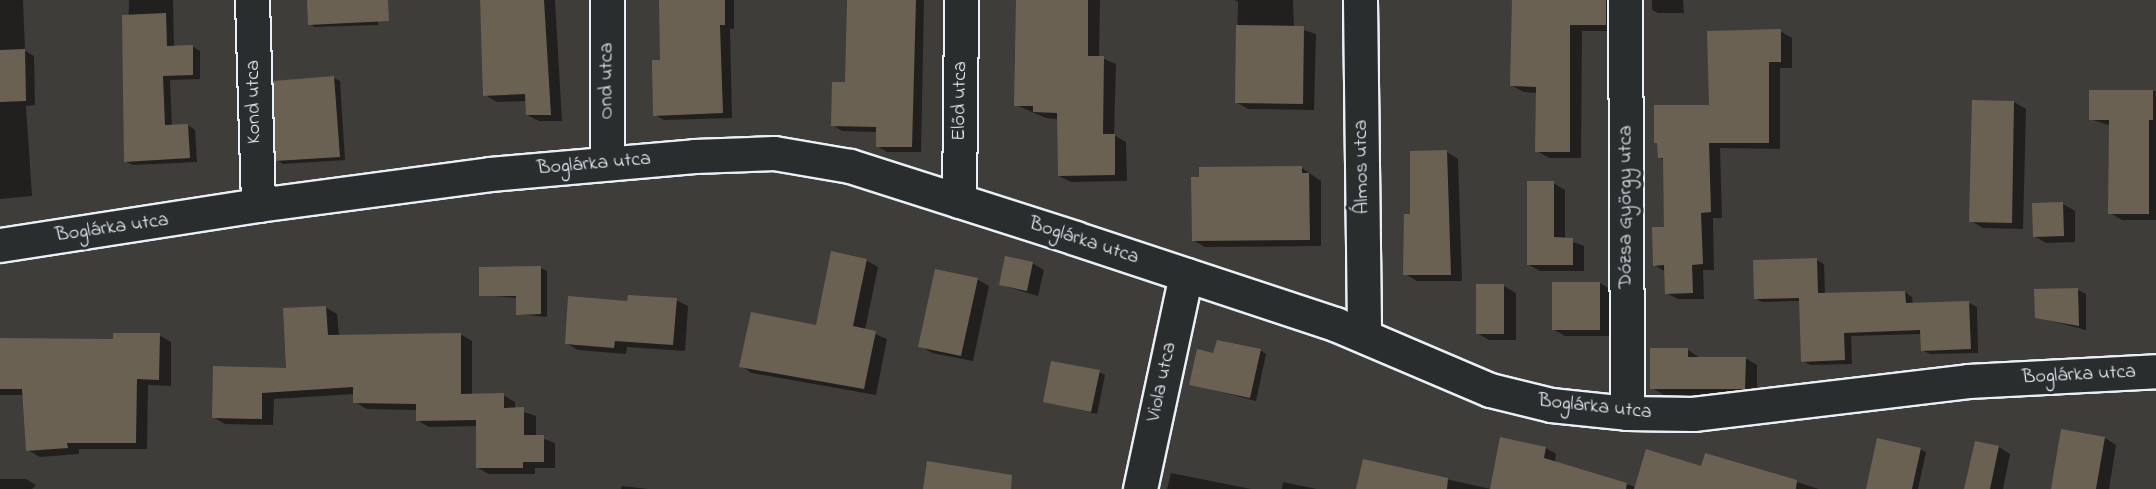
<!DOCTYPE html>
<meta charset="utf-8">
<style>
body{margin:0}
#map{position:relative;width:2156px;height:489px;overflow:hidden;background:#3e3d39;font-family:"Indie Flower",sans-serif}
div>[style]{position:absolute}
.shadow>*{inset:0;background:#0007}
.building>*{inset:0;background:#6b6152}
.roads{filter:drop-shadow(2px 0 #e8f1f8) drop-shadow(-2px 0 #e8f1f8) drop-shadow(0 2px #e8f1f8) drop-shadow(0 -2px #e8f1f8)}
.minor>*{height:33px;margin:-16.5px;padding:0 16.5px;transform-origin:16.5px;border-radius:16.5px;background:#2a2d2e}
span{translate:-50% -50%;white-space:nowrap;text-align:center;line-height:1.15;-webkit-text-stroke:6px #2a2d2e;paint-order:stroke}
.street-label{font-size:20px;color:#e8f1f8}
</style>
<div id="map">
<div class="shadow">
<i style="clip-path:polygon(0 0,23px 0,25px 51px,34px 56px,35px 105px,26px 106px,32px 196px,0 199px)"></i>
<i style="clip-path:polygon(129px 0,173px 0,174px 47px,192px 46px,200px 51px,200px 79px,170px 80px,172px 126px,188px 125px,195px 130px,197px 162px,133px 165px,125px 161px)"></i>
<i style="clip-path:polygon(309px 0,378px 0,378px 25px,315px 27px,310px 24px)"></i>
<i style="clip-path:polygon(480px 0,555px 0,562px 121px,539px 121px,527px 115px,527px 101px,497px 102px,485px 95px)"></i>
<i style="clip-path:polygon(661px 0,734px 0,734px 29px,730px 29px,732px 118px,664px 120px,655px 115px,661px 61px)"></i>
<i style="clip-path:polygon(851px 0,924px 0,921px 152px,887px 152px,877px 146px,878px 132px,842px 131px,833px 125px,847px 83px)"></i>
<i style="clip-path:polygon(1017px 0,1100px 0,1099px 57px,1116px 64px,1114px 135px,1126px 142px,1127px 181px,1071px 182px,1059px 176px,1058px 119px,1046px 118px,1016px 105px)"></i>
<i style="clip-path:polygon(1235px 0,1293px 0,1294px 27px,1316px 34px,1314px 110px,1248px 109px,1236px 102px,1238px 2px)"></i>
<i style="clip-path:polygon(1513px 0,1618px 0,1618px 31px,1582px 31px,1581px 158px,1549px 158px,1537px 151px,1537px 93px,1524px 92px,1512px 86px)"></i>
<i style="clip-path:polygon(1652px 0,1683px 0,1684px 13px,1658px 13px,1652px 10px)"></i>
<i style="clip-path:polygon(1780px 31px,1792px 38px,1792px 68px,1780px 68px,1780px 149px,1720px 148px,1722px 218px,1713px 218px,1714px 270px,1703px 270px,1704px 299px,1678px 299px,1666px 293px,1666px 272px,1654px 265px,1666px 228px,1664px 160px,1659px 157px)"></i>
<i style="clip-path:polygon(334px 78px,340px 81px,345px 160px,283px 164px,277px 160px)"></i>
<i style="clip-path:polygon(2090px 91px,2156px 91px,2156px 220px,2122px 220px,2110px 213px,2111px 126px,2090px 119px)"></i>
<i style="clip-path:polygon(1973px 102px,2014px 102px,2026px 109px,2023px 229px,1983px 228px,1971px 221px)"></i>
<i style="clip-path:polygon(1447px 152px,1458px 159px,1462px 281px,1417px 281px,1405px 274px,1411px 215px)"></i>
<i style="clip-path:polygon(1302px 168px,1321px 181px,1321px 246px,1205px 247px,1193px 240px)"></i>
<i style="clip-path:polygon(1553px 183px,1565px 190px,1565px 239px,1584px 246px,1584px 271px,1540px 271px,1529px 265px)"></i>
<i style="clip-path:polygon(2063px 204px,2075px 211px,2075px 242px,2046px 243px,2034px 236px)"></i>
<i style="clip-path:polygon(866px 260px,878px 267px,865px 330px,887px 339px,876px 395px,752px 373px,741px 366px,817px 327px)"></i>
<i style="clip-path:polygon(1817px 260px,1824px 264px,1825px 295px,1905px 292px,1912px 297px,1913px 305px,1969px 303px,1977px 307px,1978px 353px,1930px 354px,1922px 350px,1922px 334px,1851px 336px,1852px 364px,1810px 365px,1803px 361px,1800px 301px,1762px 302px,1755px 298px)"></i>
<i style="clip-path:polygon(1032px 263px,1044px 270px,1038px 296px,1001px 285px)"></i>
<i style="clip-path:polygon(541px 268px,547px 271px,547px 317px,518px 314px,518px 298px,481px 295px)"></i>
<i style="clip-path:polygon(977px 279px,989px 286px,973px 361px,932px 353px,920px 346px)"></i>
<i style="clip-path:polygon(1600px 283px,1612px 290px,1612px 336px,1565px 336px,1553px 329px)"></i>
<i style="clip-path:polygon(1504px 286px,1516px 293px,1516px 340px,1489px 340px,1477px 333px)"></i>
<i style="clip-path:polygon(2078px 290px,2086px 294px,2086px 330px,2036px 317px)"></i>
<i style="clip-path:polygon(676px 300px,688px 306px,685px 351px,627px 347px,626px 354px,578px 350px,566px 343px,629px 302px)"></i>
<i style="clip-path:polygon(325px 307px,337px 314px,339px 336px,460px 334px,472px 341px,472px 395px,503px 395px,515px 402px,515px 409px,536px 416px,536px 436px,555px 443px,555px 468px,535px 468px,535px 474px,489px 474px,478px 468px,477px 426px,429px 427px,417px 420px,417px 410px,367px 409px,355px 402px,355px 394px,274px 399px,273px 425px,225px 424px,213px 417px,288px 369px)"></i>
<i style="clip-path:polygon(159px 335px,171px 342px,171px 386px,148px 385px,147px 449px,79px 449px,79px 454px,40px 457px,28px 450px,24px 395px,0 395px,0 340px,115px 341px)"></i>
<i style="clip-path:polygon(1260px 350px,1266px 354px,1256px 401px,1191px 384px)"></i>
<i style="clip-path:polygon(1688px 350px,1700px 358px,1745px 358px,1757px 365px,1757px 395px,1664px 395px,1652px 388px)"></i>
<i style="clip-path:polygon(1099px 372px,1105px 375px,1097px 414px,1044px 401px)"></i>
<i style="clip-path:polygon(2105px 438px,2116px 445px,2109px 489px,2052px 489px)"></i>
<i style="clip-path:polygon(1502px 439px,1546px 448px,1556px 454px,1555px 462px,1636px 487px,1702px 468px,1706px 454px,1819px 489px,1357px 489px,1364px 461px,1491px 489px)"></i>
<i style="clip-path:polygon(1999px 447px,2010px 454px,2003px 489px,1970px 489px)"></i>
<i style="clip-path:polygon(1920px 449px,1926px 452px,1918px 489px,1867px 489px)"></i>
<i style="clip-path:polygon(1171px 473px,1251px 489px,1167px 489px)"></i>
<i style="clip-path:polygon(0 479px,26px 479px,36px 485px,32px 489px,0 489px)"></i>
<i style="clip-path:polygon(1283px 482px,1317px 489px,1282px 489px)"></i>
<i style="clip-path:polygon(622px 486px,648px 489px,621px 489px)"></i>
</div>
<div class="building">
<i style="clip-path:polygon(307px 0,388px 0,389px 21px,308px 25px)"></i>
<i style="clip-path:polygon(480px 0,544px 0,551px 115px,526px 115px,525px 94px,483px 96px)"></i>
<i style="clip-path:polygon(659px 0,725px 0,725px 25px,720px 25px,723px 113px,653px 116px,652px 60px,660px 60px)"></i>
<i style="clip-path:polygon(847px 0,916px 0,912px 147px,876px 147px,876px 127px,831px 126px,832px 82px,845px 82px)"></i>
<i style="clip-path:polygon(1016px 0,1088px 0,1088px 56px,1104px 56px,1103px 134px,1115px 134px,1115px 175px,1058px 176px,1057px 113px,1033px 112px,1033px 106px,1014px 106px)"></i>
<i style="clip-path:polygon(1512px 0,1606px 0,1606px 25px,1570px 25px,1570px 152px,1535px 152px,1536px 87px,1510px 86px)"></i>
<i style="clip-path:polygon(166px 13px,167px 46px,193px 45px,193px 75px,163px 76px,165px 125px,188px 124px,190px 158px,124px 162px,122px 15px)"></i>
<i style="clip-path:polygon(1236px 25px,1304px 26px,1303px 104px,1235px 103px)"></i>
<i style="clip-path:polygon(1781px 29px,1781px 62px,1769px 62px,1769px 143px,1709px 143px,1711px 212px,1701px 213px,1703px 264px,1692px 265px,1693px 293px,1665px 294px,1664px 265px,1653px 266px,1652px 227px,1664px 227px,1663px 158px,1658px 158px,1657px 143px,1654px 143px,1654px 105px,1709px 105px,1707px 31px)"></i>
<i style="clip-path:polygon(25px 49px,26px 101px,0 102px,0 50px)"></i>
<i style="clip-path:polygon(334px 76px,340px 157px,275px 161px,273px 81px)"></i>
<i style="clip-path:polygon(2089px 90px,2153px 90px,2153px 120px,2149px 120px,2149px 214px,2108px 214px,2109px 120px,2089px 120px)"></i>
<i style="clip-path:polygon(1972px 100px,2014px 101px,2012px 223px,1969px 222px)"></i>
<i style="clip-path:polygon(1447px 150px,1451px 275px,1403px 275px,1404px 214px,1410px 214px,1410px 151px)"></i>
<i style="clip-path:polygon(1302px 166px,1302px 173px,1309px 173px,1310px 240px,1192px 241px,1191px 177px,1199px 177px,1199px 167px)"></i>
<i style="clip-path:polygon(1527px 181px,1554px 181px,1554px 237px,1573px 238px,1573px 265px,1527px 265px)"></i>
<i style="clip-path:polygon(2063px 202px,2064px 236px,2033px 237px,2032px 203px)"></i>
<i style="clip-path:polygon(831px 251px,867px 259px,853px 326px,876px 331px,864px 389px,739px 367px,751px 312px,816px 325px)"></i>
<i style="clip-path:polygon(1005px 256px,1033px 262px,1027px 291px,999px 285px)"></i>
<i style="clip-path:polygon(1817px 258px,1818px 293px,1905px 291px,1906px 303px,1969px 301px,1971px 349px,1921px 351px,1920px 330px,1844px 333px,1845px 360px,1801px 362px,1799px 298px,1754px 299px,1753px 260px)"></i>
<i style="clip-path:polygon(541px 266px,541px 314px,516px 315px,516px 296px,479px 296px,479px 267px)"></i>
<i style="clip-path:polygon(935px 269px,978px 278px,961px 356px,918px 347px)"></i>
<i style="clip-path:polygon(1552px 282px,1600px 282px,1600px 330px,1552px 330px)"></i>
<i style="clip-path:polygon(1476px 284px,1504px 284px,1504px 334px,1476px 334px)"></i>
<i style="clip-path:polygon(2078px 288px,2079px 326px,2035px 318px,2034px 289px)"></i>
<i style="clip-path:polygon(628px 295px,677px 298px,673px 345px,615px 341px,614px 348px,565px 344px,568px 296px,627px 301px)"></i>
<i style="clip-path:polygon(326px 306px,328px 335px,461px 333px,461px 394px,504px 393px,504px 408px,524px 407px,524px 435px,544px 435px,544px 462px,523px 462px,523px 468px,476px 468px,476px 420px,416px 421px,416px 404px,353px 403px,353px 387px,262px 393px,262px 419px,212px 418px,213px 366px,286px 368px,283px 308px)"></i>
<i style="clip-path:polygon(113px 333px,160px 333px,159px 380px,137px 379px,136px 443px,67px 443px,68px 448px,26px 451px,22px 389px,0 389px,0 338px,113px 339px)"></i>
<i style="clip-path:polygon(1217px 340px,1261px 349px,1250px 398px,1189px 385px,1197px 349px,1213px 353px)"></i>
<i style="clip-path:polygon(1650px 348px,1688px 348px,1688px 357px,1746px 357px,1745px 389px,1650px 389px)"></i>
<i style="clip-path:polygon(1051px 361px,1100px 370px,1091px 412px,1043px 402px)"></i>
<i style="clip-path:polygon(2061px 429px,2105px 437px,2096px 489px,2051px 489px)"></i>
<i style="clip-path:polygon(1500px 437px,1546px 447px,1544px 458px,1627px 483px,1626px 489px,1490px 489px)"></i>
<i style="clip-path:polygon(1877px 438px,1921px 448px,1912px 489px,1866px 489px)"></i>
<i style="clip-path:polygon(1975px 441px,1999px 446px,1990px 489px,1964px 489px)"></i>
<i style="clip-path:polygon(1646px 449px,1701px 466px,1705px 453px,1797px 480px,1796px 489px,1634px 489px)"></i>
<i style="clip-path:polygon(1363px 459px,1448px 478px,1447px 489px,1356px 489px)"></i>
<i style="clip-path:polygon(927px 461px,1012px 475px,1011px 489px,923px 489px)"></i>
</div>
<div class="roads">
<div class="minor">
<i style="left:252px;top:0;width:205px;rotate:88.3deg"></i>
<i style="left:607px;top:0;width:162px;rotate:90deg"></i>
<i style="left:1360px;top:0;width:335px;rotate:89.3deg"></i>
<i style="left:1625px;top:0;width:413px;rotate:89.7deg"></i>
<i style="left:959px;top:201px;width:201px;rotate:-89.4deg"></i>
<i style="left:0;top:245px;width:261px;rotate:-8.8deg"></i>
<i style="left:258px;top:205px;width:234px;rotate:-7.6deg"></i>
<i style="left:490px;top:174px;width:205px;rotate:-5deg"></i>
<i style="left:694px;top:156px;width:80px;rotate:-2.1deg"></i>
<i style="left:774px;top:153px;width:77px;rotate:9.7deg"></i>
<i style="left:850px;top:166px;width:236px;rotate:17.7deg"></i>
<i style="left:1075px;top:238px;width:274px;rotate:18.3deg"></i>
<i style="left:1335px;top:324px;width:168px;rotate:23.1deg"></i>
<i style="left:1490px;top:390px;width:63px;rotate:13.8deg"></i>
<i style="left:1551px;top:405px;width:76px;rotate:6deg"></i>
<i style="left:1627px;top:413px;width:66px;rotate:0.9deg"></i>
<i style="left:1693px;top:414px;width:277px;rotate:-6.8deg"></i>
<i style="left:1968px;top:381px;width:188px;rotate:-3deg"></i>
<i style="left:1140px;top:489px;width:219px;rotate:-77.9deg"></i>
</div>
</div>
<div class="street-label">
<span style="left:607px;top:81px;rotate:-90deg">Ond utca</span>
<span style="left:960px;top:101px;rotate:-89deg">Előd utca</span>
<span style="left:254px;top:102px;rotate:-91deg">Kond utca</span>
<span style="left:594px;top:164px;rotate:-5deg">Boglárka utca</span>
<span style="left:1362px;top:167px;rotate:-91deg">Álmos utca</span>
<span style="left:1626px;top:207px;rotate:-90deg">Dózsa György utca</span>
<span style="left:112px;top:228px;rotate:-8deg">Boglárka utca</span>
<span style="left:1084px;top:241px;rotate:18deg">Boglárka utca</span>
<span style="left:2079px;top:375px;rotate:-3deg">Boglárka utca</span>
<span style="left:1162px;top:382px;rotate:-78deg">Viola utca</span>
<span style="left:1595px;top:407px;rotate:6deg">Boglárka utca</span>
</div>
</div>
